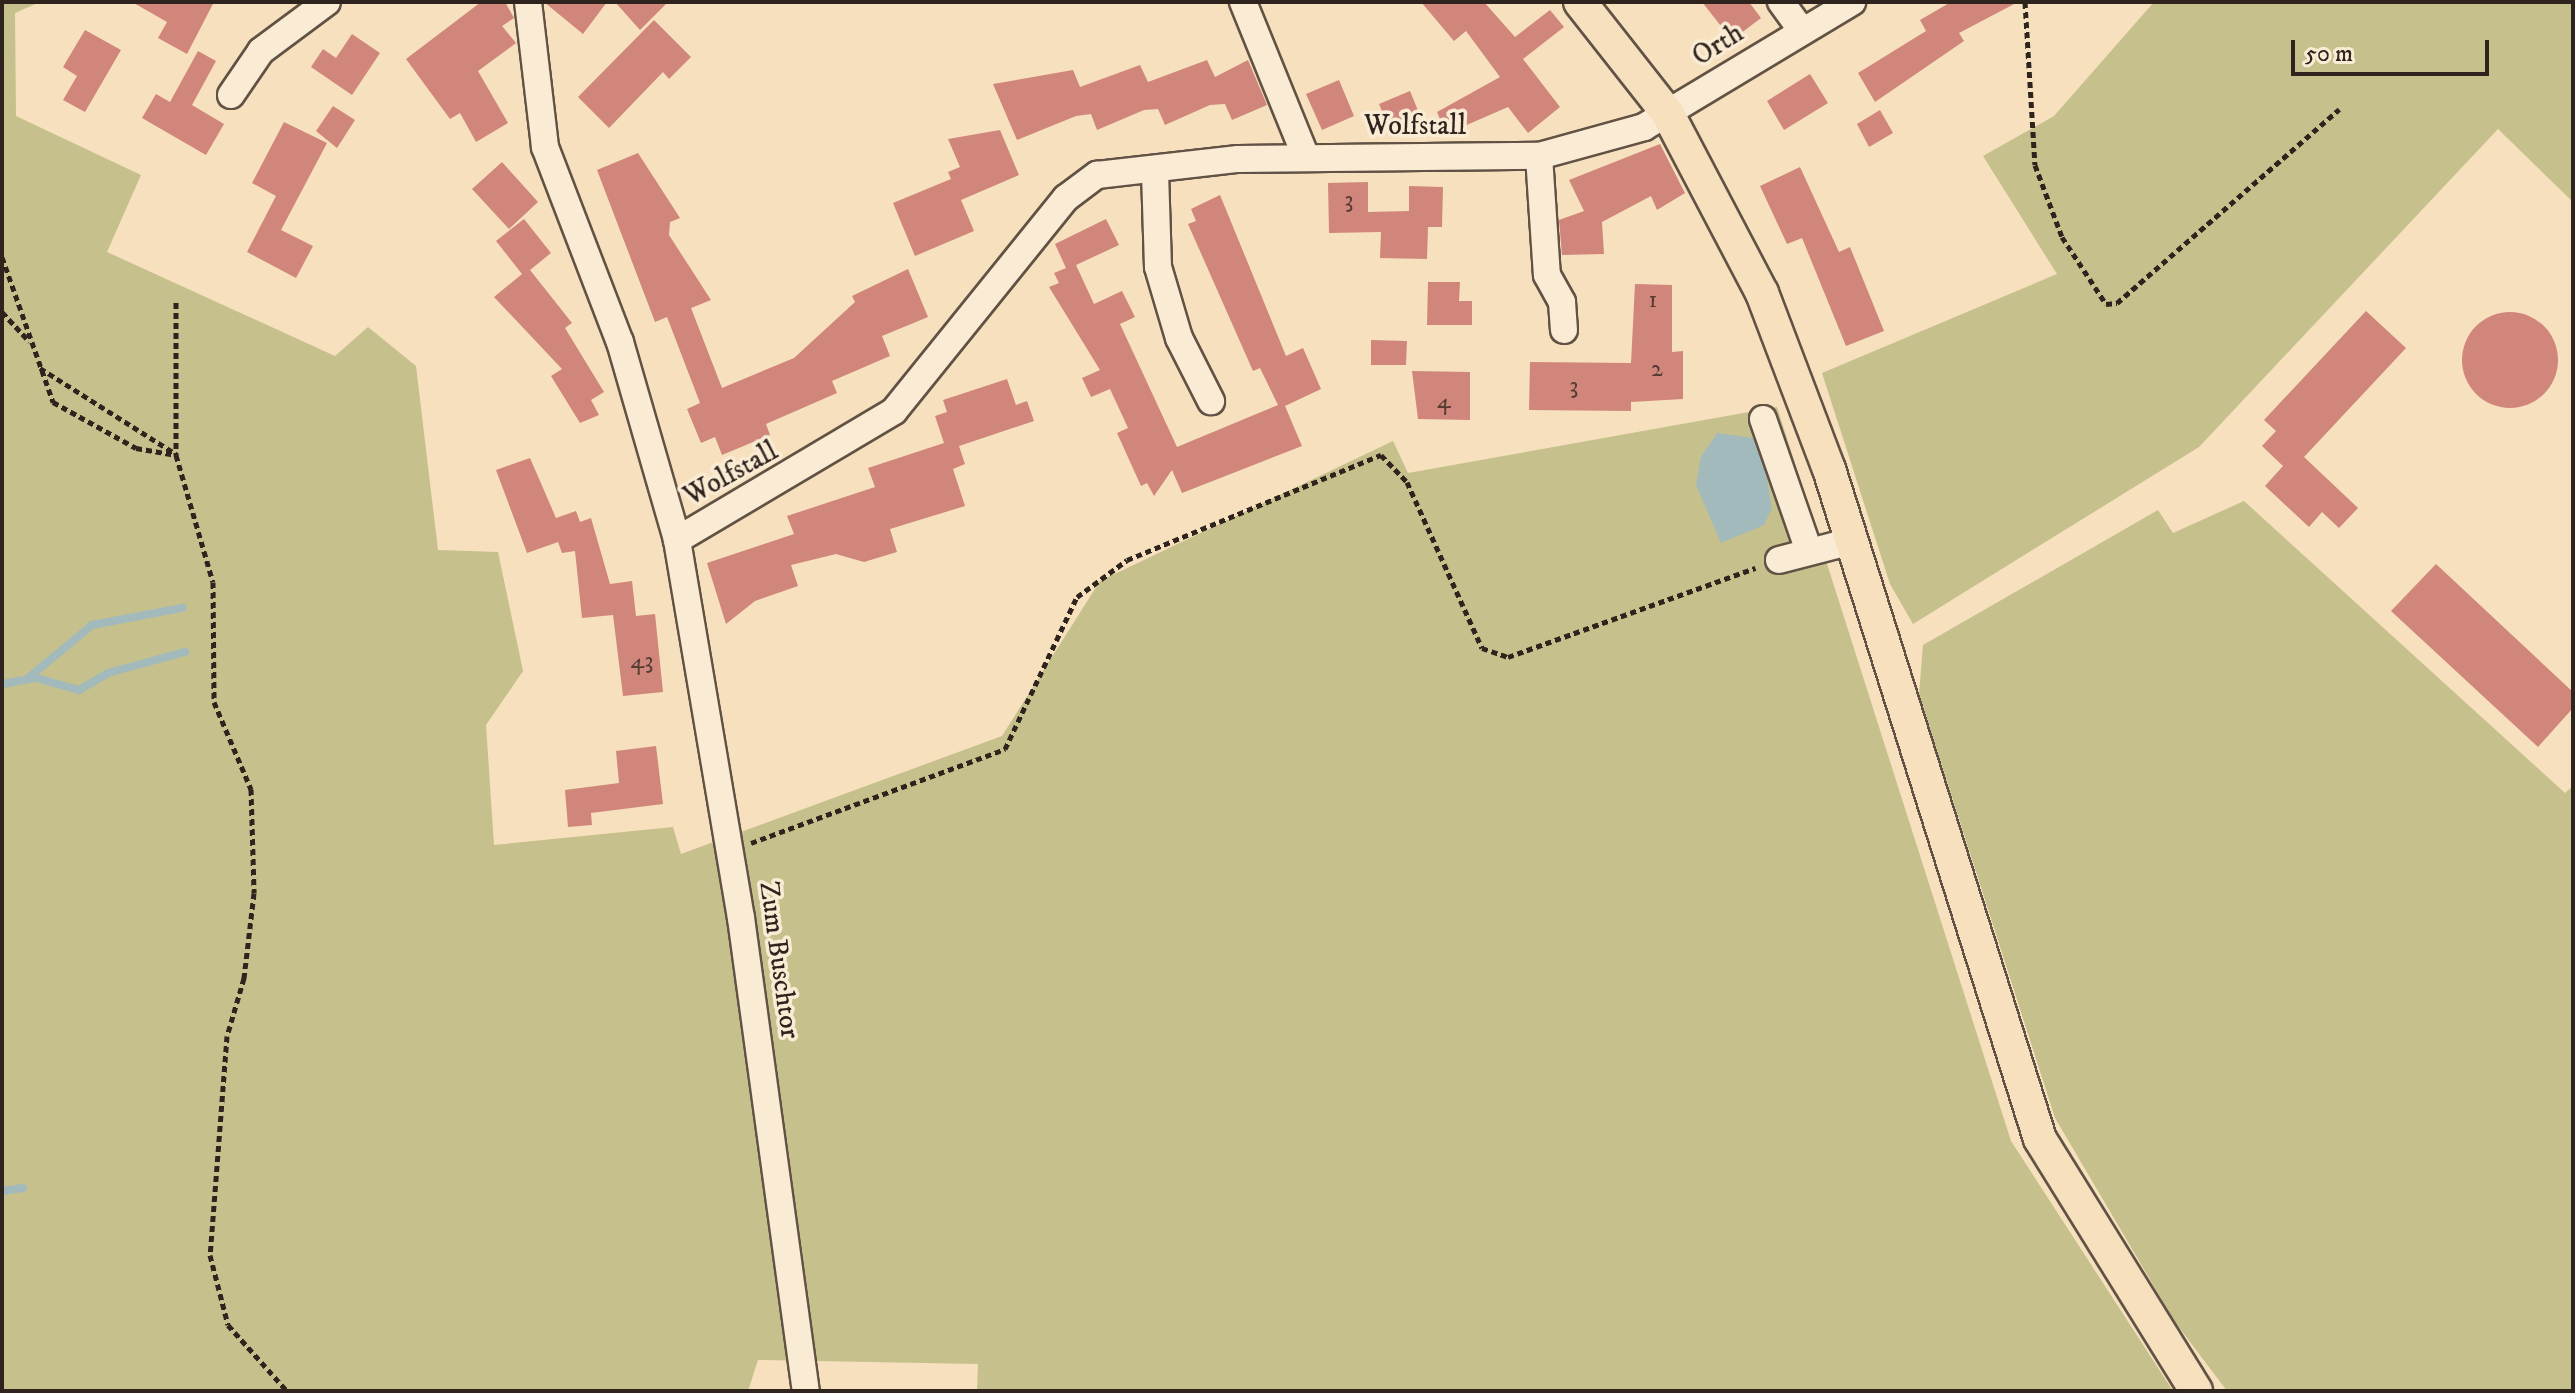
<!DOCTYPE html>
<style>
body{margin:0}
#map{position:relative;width:2575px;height:1393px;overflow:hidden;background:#f7e0bd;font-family:"IM FELL DW Pica",serif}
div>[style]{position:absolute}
.green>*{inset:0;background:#c5c08c}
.water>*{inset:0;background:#a2babc}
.stream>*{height:8px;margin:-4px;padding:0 4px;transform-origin:4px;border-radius:4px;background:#a2babc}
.building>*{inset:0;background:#d0867b}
.round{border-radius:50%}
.path>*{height:5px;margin-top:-2.5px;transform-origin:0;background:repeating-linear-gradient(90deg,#2f231d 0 6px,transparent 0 10px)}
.roads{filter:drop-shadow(2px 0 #615245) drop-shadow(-2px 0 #615245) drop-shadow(0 2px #615245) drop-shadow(0 -2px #615245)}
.minor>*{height:26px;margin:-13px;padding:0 13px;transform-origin:13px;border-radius:13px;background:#faebd4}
.major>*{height:32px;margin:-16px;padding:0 16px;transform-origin:16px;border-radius:16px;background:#f7e0bd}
span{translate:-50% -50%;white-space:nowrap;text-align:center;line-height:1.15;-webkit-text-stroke:7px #faebd4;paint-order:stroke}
.number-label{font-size:24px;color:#573c34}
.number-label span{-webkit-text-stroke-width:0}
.street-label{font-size:28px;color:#2f231d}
.frame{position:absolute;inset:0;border:4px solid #2f231d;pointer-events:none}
.scale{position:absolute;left:2291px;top:40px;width:198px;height:36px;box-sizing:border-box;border:4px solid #2f231d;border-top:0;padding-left:10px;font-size:24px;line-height:28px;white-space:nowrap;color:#2f231d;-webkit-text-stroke:6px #faebd4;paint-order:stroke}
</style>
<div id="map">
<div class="green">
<i style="clip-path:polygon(2px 2px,40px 2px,15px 13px,16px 116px,141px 175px,107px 252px,335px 356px,368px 327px,416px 366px,438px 550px,498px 552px,523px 671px,486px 725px,494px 845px,673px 827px,681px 854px,1002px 736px,1100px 581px,1393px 441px,1408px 473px,1777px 407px,2011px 1141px,2173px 1391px,977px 1391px,978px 1364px,758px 1360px,748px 1391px,2px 1391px)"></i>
<i style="clip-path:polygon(2154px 2px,2573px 2px,2573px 202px,2498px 129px,2199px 447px,1913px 624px,1890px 584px,1822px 373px,2057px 274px,1983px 156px,2054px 116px)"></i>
<i style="clip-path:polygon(2244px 501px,2565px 793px,2573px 786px,2573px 1391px,2227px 1391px,2175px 1322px,2055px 1118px,1919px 694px,1923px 645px,2158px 510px,2173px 533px)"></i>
</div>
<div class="water">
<i style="clip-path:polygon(1717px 433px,1760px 439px,1772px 508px,1764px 525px,1721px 543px,1696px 485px,1701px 457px)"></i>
</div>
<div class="stream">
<i style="left:27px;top:679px;width:85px;rotate:-39.7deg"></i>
<i style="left:92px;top:625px;width:92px;rotate:-10.7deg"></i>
<i style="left:2px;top:684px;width:35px;rotate:-10deg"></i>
<i style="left:36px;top:678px;width:45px;rotate:15.6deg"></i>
<i style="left:79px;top:690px;width:34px;rotate:-30deg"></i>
<i style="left:108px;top:673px;width:80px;rotate:-15.3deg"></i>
<i style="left:2px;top:1191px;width:21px;rotate:-8deg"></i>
</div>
<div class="building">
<i style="clip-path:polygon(132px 2px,214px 2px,187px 54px,158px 38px,167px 22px)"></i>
<i style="clip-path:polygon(481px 2px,505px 2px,514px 18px,502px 26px,516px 43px,478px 71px,508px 123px,476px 142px,460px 113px,450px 119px,406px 59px)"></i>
<i style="clip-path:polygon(544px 2px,607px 2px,583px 34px)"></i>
<i style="clip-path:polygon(615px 2px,668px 2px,640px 30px)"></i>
<i style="clip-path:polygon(1421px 2px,1484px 2px,1515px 37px,1550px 10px,1564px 27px,1523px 59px,1560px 107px,1528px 133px,1508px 107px,1446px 134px,1437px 112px,1500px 77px,1466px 31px,1454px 41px)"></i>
<i style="clip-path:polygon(1702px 2px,1749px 2px,1761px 18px,1732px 40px)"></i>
<i style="clip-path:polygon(1951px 2px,2018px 2px,1959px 33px,1964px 41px,1875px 102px,1858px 73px,1926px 31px,1920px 20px)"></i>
<i style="clip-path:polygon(654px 20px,691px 57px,669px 79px,663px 72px,609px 128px,578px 97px)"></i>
<i style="clip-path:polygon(85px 30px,121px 50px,85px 112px,63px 100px,77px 76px,63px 67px)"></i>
<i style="clip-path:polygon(352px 34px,380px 53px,352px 95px,311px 67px,323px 49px,336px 58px)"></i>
<i style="clip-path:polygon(198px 51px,216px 61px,192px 105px,224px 124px,206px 155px,142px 118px,156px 94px,170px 102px)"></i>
<i style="clip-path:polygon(1207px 60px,1215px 77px,1248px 60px,1267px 105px,1232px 120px,1225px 104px,1210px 105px,1165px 125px,1158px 109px,1144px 110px,1097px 130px,1091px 114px,1076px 116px,1017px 140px,993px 84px,1073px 70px,1080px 87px,1140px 65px,1148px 82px)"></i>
<i style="clip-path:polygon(1810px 74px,1828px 103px,1784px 130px,1767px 101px)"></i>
<i style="clip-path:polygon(1339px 80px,1354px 116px,1322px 130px,1306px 94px)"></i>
<i style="clip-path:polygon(1410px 91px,1423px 123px,1392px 136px,1379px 104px)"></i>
<i style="clip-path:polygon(333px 106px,355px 120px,337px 148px,316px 131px)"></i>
<i style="clip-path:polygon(1880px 110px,1893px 133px,1869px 147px,1857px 124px)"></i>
<i style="clip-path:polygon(284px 122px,327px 143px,281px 230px,313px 246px,296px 278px,247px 252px,276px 196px,252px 183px)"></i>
<i style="clip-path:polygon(1000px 130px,1019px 175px,961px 200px,974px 231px,915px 256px,893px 203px,951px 179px,948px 172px,960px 167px,948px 139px)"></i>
<i style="clip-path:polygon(1660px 144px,1685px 193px,1657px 210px,1651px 196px,1602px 222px,1604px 254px,1562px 255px,1559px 220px,1584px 211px,1569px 180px)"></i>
<i style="clip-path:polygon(638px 153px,680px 218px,670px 222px,669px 235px,711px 300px,691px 308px,722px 388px,794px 358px,855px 302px,852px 296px,908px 269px,928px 317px,882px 336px,890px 356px,832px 381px,837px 393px,766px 424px,770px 435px,722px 455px,715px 437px,701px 443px,687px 409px,700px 403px,667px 317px,655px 322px,597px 170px)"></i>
<i style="clip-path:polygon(502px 162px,538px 202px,509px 229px,472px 189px)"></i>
<i style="clip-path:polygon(1800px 167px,1839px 252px,1850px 247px,1884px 331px,1846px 346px,1802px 238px,1787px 244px,1760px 186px)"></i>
<i style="clip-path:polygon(1368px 182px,1368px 212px,1409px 211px,1409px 186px,1443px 187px,1442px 227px,1428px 227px,1427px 259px,1380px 258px,1381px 232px,1329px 233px,1328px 183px)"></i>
<i style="clip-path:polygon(1220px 195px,1286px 356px,1303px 348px,1321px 389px,1285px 406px,1302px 446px,1182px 493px,1172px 470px,1154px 496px,1147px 483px,1141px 486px,1117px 433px,1128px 428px,1110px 389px,1091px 397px,1082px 378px,1100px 370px,1049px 287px,1059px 283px,1054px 273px,1066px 268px,1055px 244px,1106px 219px,1119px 245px,1076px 265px,1094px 304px,1122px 291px,1135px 317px,1120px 324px,1177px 447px,1278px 405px,1260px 368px,1253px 371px,1188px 224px,1196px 221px,1191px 209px)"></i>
<i style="clip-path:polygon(524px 219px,551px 253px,530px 270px,572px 323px,565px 328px,604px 392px,591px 400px,599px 415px,580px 423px,551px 376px,562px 369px,494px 297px,522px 274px,496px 241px)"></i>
<i style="clip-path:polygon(1428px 282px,1460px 282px,1459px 301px,1472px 301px,1472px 325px,1427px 325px)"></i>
<i style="clip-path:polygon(1635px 284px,1672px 285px,1672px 352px,1683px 351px,1683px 399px,1631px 402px,1631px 411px,1529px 410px,1530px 362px,1631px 363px)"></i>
<i style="clip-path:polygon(2366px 311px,2406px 348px,2304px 457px,2358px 508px,2339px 528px,2322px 512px,2309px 527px,2265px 486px,2283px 466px,2262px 446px,2276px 431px,2264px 420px)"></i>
<i class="round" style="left:2462px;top:312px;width:96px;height:96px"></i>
<i style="clip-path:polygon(1371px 340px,1407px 341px,1406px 365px,1371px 365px)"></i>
<i style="clip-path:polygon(1412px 371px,1470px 372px,1470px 420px,1418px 419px)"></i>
<i style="clip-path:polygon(1007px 379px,1016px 405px,1027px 401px,1034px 421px,959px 446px,965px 464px,953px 469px,965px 506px,890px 529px,897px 552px,864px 562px,836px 554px,791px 565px,798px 586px,755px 601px,726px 624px,707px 563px,794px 534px,787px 516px,875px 487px,868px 468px,944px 443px,935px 416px,947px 412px,943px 400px)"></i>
<i style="clip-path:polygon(530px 458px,556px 518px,576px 511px,580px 522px,591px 518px,610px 584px,632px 581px,636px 616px,655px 614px,663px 692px,623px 696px,613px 615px,582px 618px,575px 551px,562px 553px,558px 542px,527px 553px,496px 470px)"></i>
<i style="clip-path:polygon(2436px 564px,2573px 692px,2573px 708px,2538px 747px,2391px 611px)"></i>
<i style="clip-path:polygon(656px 746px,663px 804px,591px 813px,592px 825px,568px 827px,565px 790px,619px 783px,616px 751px)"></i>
</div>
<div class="path">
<i style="left:2025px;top:2px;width:163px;rotate:86.5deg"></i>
<i style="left:2035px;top:165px;width:77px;rotate:69.4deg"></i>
<i style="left:2062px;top:237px;width:80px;rotate:56.7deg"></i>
<i style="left:2106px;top:304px;width:11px;rotate:-5deg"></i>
<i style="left:2117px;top:303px;width:295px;rotate:-41.1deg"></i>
<i style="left:2px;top:257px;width:154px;rotate:70.6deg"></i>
<i style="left:53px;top:402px;width:95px;rotate:29deg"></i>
<i style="left:136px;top:448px;width:41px;rotate:9.9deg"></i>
<i style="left:176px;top:302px;width:153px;rotate:90deg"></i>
<i style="left:176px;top:455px;width:132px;rotate:73.8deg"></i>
<i style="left:213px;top:582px;width:120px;rotate:89.5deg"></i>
<i style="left:214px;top:702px;width:95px;rotate:67deg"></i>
<i style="left:251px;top:789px;width:104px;rotate:88.3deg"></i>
<i style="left:254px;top:893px;width:86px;rotate:96.7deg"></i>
<i style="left:244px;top:978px;width:60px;rotate:106.3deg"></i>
<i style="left:227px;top:1036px;width:220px;rotate:94.4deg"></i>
<i style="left:210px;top:1255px;width:72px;rotate:75.6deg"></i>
<i style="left:228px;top:1325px;width:89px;rotate:48.2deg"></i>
<i style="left:2px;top:312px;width:40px;rotate:47deg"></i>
<i style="left:40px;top:368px;width:161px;rotate:32.3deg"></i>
<i style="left:751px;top:843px;width:271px;rotate:-20.3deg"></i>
<i style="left:1005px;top:749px;width:168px;rotate:-64.7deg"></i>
<i style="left:1077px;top:597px;width:62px;rotate:-36.5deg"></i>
<i style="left:1127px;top:560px;width:275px;rotate:-22.5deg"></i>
<i style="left:1381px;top:455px;width:37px;rotate:46deg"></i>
<i style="left:1407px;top:482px;width:182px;rotate:65.7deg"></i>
<i style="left:1482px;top:648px;width:28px;rotate:19deg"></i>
<i style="left:1508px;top:657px;width:263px;rotate:-19.8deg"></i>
</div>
<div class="roads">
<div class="minor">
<i style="left:528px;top:2px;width:146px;rotate:83.3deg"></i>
<i style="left:545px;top:147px;width:209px;rotate:69deg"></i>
<i style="left:620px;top:342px;width:206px;rotate:73.9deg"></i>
<i style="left:677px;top:540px;width:383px;rotate:80.4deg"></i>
<i style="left:741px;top:918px;width:477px;rotate:82.2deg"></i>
<i style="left:1243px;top:2px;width:167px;rotate:67.9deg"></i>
<i style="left:1781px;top:2px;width:36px;rotate:54deg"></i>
<i style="left:231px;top:95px;width:53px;rotate:-55.7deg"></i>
<i style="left:261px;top:51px;width:82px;rotate:-36.6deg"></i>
<i style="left:1539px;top:156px;width:119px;rotate:86.2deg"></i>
<i style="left:1547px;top:275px;width:31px;rotate:61deg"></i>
<i style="left:1562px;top:302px;width:28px;rotate:86deg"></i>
<i style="left:1155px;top:172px;width:95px;rotate:88.2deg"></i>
<i style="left:1158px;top:267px;width:74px;rotate:73.5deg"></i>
<i style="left:1179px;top:338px;width:71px;rotate:63.1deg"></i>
<i style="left:1763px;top:419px;width:140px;rotate:70.8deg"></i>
<i style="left:677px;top:540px;width:252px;rotate:-30.7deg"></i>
<i style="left:894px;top:411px;width:274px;rotate:-51.1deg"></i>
<i style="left:1066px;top:198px;width:39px;rotate:-37deg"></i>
<i style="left:1097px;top:175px;width:142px;rotate:-6.5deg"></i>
<i style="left:1238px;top:159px;width:301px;rotate:-0.6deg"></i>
<i style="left:1539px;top:156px;width:109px;rotate:-15.4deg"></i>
<i style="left:1644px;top:127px;width:243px;rotate:-31deg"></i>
<i style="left:1779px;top:560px;width:75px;rotate:-14.6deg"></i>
</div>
<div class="major">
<i style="left:1580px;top:2px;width:142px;rotate:51.8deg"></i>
<i style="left:1668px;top:114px;width:202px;rotate:62.3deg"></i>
<i style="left:1762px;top:293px;width:188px;rotate:69.2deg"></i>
<i style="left:1829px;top:469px;width:702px;rotate:72.52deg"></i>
<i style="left:2040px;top:1139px;width:296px;rotate:58.2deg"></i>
</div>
</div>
<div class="number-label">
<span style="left:1349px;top:201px">3</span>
<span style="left:1653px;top:301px">1</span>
<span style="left:1657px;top:370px">2</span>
<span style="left:1574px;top:387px">3</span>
<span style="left:1444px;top:402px">4</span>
<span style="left:642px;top:662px">43</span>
</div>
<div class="street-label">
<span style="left:1718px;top:45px;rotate:-32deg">Orth</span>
<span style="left:1415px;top:126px">Wolfstall</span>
<span style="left:731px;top:474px;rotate:-29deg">Wolfstall</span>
<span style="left:779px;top:960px;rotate:82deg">Zum Buschtor</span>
</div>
<div class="frame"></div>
<div class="scale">50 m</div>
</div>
